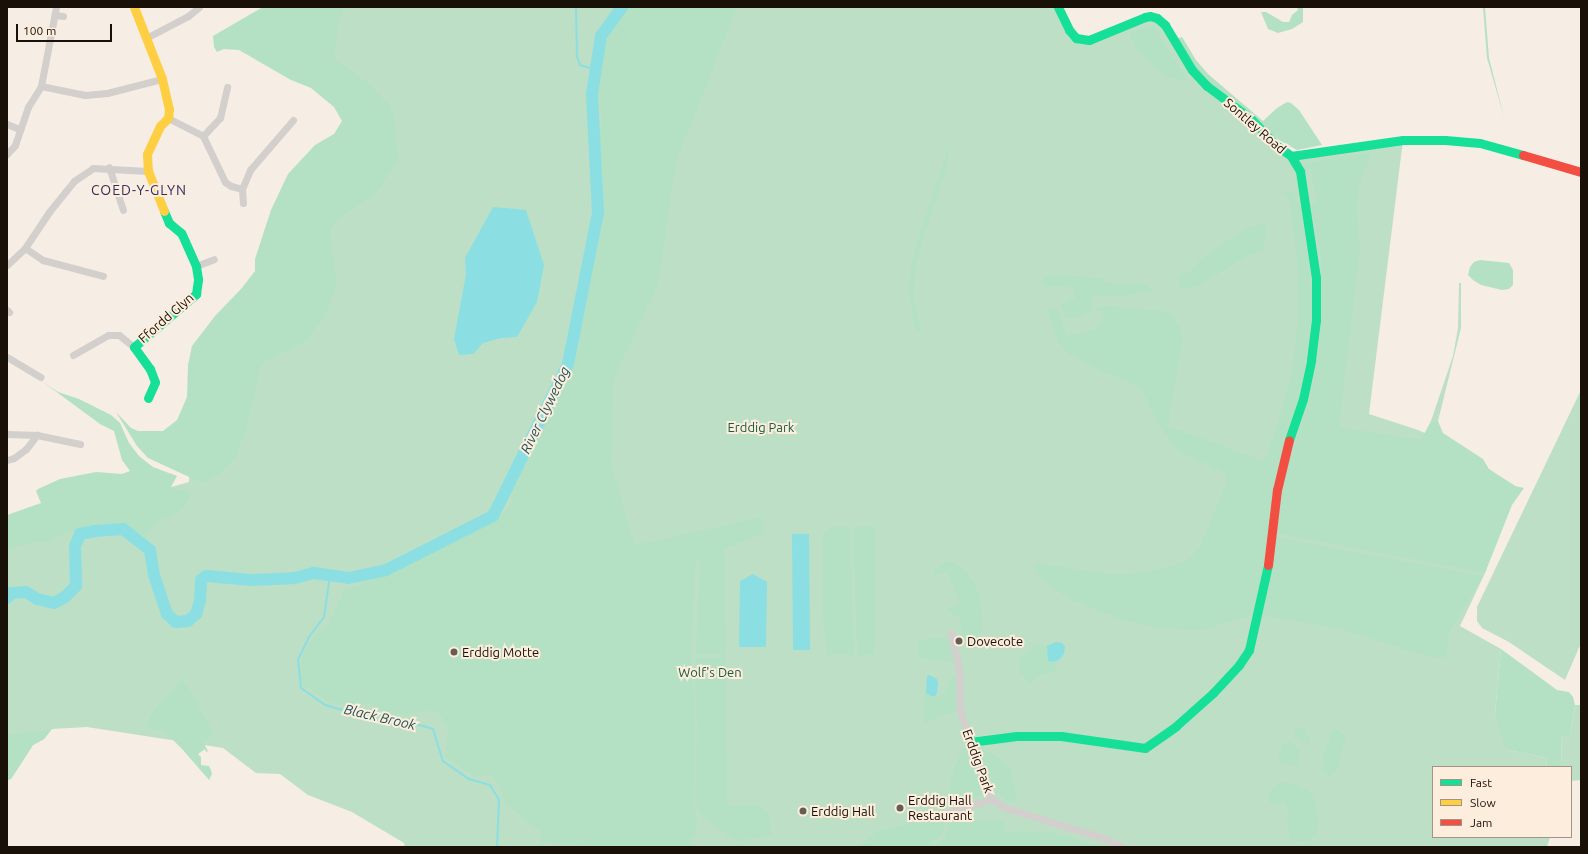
<!DOCTYPE html>
<style>
body{margin:0}
#map{position:relative;width:1588px;height:854px;overflow:hidden;background:#f6ede4;font-family:Ubuntu,sans-serif}
div>[style]{position:absolute}
.green>*{inset:0;background:#bddfc6}
.forest>*{inset:0;background:#b4e1c4}
.water>*{inset:0;background:#8bdfe3}
.stream>*{height:2px;margin:-1px;padding:0 1px;transform-origin:1px;border-radius:1px;background:#8bdfe3}
.river>*{height:12px;margin:-6px;padding:0 6px;transform-origin:6px;border-radius:6px;background:#8bdfe3}
.street>*{height:7px;margin:-3.5px;padding:0 3.5px;transform-origin:3.5px;border-radius:3.5px;background:#d2cfcc}
.fast>*{height:9px;margin:-4.5px;padding:0 4.5px;transform-origin:4.5px;border-radius:4.5px;background:#16e098}
.slow>*{height:9px;margin:-4.5px;padding:0 4.5px;transform-origin:4.5px;border-radius:4.5px;background:#ffcf43}
.jam>*{height:9px;margin:-4.5px;padding:0 4.5px;transform-origin:4.5px;border-radius:4.5px;background:#f24e42}
.dots>*{width:11px;height:11px;translate:-50% -50%;box-sizing:border-box;border:2px solid #fdeddd;border-radius:50%}
span{translate:-50% -50%;white-space:nowrap;text-align:center;line-height:1.15;-webkit-text-stroke:4px #fdeddd;paint-order:stroke}
.street-label{font-size:13px;color:#191007}
.park-label{font-size:13px;color:#175c3e}
.poi-label{font-size:13px;color:#191007}
.left{translate:0 -50%;text-align:left}
.neighbourhood-label{font-size:14px;color:#2e2d68;letter-spacing:1px}
.water-label{font-size:14px;color:#1e5458;font-style:italic}
.frame{position:absolute;inset:0;border:8px solid #191007;pointer-events:none}
.legend{position:absolute;left:1432px;top:766px;width:140px;height:72px;box-sizing:border-box;background:#fdeddd;border:1px solid #a29587;margin:0;padding:5px 7px;list-style:none;font-size:12px;color:#191007}
.legend li{display:flex;align-items:center;gap:8px;height:20px}
.legend b{width:20px;border:1px solid #a29587}
.scale{position:absolute;left:16px;top:24px;width:96px;height:18px;box-sizing:border-box;border:2px solid #191007;border-top:0;padding-left:5px;font-size:12px;line-height:14px;white-space:nowrap;color:#191007;-webkit-text-stroke:3px #fdeddd;paint-order:stroke}
</style>
<div id="map">
<div class="green">
<i style="clip-path:polygon(310px 7px,1058px 7px,1069px 30px,1089px 40px,1157px 18px,1192px 70px,1291px 156px,1403px 140px,1369px 414px,1418px 430px,1445px 442px,1515px 486px,1485px 573px,1460px 626px,1501px 649px,1495px 714px,1508px 750px,1546px 758px,1547px 767px,1433px 767px,1433px 837px,1550px 837px,1547px 847px,405px 847px,404px 843px,352px 812px,308px 795px,280px 774px,256px 773px,223px 748px,87px 727px,52px 729px,44px 739px,33px 745px,11px 779px,7px 780px,7px 529px,36px 525px,189px 482px,190px 460px,369px 135px)"></i>
<i style="clip-path:polygon(1459px 283px,1461px 283px,1461px 328px,1438px 421px,1431px 421px,1453px 356px,1458px 328px)"></i>
<i style="clip-path:polygon(1581px 390px,1581px 643px,1565px 680px,1509px 642px,1482px 628px,1477px 621px,1477px 607px)"></i>
<i style="clip-path:polygon(1575px 705px,1581px 705px,1581px 780px,1571px 781px,1571px 767px,1562px 767px,1561px 735px,1570px 735px)"></i>
</div>
<div class="forest">
<i style="clip-path:polygon(263px 7px,345px 7px,339px 23px,334px 58px,368px 83px,390px 106px,395px 121px,398px 160px,377px 192px,336px 221px,330px 231px,337px 284px,325px 316px,305px 342px,263px 363px,259px 371px,254px 399px,246px 430px,235px 458px,220px 474px,202px 483px,148px 458px,137px 446px,116px 412px,131px 428px,138px 431px,163px 431px,177px 420px,187px 397px,188px 365px,192px 346px,215px 316px,241px 289px,255px 271px,255px 259px,271px 210px,288px 174px,315px 145px,334px 134px,342px 121px,334px 107px,311px 88px,291px 80px,239px 50px,224px 49px,217px 52px,214px 47px,213px 36px)"></i>
<i style="clip-path:polygon(629px 7px,737px 7px,676px 163px,658px 285px,614px 378px,611px 465px,635px 545px,763px 517px,766px 514px,762px 520px,753px 528px,754px 529px,765px 519px,763px 534px,723px 549px,725px 555px,726px 655px,700px 655px,696px 653px,700px 557px,695px 564px,691px 664px,695px 721px,693px 801px,697px 820px,696px 833px,691px 840px,693px 847px,604px 847px,540px 842px,542px 832px,506px 805px,498px 783px,489px 774px,476px 777px,444px 757px,449px 730px,439px 713px,422px 710px,416px 713px,396px 715px,386px 714px,369px 704px,336px 705px,327px 701px,311px 689px,305px 688px,298px 682px,299px 667px,303px 654px,316px 633px,324px 628px,329px 622px,344px 590px,380px 577px,463px 538px,499px 517px,510px 506px,512px 500px,507px 489px,509px 479px,523px 444px,556px 388px,570px 352px,577px 323px,582px 291px,596px 242px,598px 227px,596px 178px,599px 131px,602px 121px,597px 78px,597px 58px,619px 18px)"></i>
<i style="clip-path:polygon(1297px 7px,1303px 7px,1303px 22px,1292px 29px,1278px 33px,1268px 29px,1261px 12px,1266px 12px,1283px 22px,1289px 22px,1292px 15px,1298px 10px)"></i>
<i style="clip-path:polygon(1483px 7px,1485px 7px,1489px 58px,1504px 117px,1487px 58px)"></i>
<i style="clip-path:polygon(1150px 26px,1154px 27px,1188px 81px,1168px 77px,1159px 72px,1135px 48px,1129px 33px)"></i>
<i style="clip-path:polygon(1182px 37px,1196px 60px,1208px 74px,1263px 121px,1277px 108px,1287px 102px,1291px 103px,1299px 110px,1322px 145px,1297px 150px,1279px 140px,1209px 83px,1194px 68px,1177px 39px)"></i>
<i style="clip-path:polygon(949px 146px,947px 165px,921px 244px,915px 274px,914px 301px,922px 333px,915px 329px,908px 289px,911px 265px,921px 231px)"></i>
<i style="clip-path:polygon(1370px 152px,1370px 157px,1358px 190px,1357px 212px,1360px 249px,1339px 427px,1421px 440px,1431px 421px,1438px 421px,1443px 433px,1483px 459px,1489px 469px,1515px 486px,1524px 488px,1512px 505px,1485px 573px,1275px 533px,1285px 457px,1292px 453px,1311px 394px,1318px 353px,1321px 321px,1321px 256px,1311px 208px,1317px 199px,1317px 195px,1312px 180px,1313px 172px,1309px 168px,1306px 173px,1304px 164px)"></i>
<i style="clip-path:polygon(1281px 191px,1293px 191px,1302px 211px,1312px 289px,1312px 314px,1308px 352px,1253px 615px,1198px 631px,1161px 628px,1123px 620px,1070px 599px,1050px 586px,1041px 579px,1033px 564px,1062px 566px,1085px 571px,1119px 575px,1157px 570px,1185px 561px,1192px 556px,1201px 544px,1227px 480px,1225px 474px,1221px 471px,1186px 455px,1173px 445px,1158px 424px,1146px 397px,1137px 386px,1126px 380px,1101px 371px,1066px 352px,1058px 341px,1048px 308px,1059px 310px,1066px 335px,1081px 334px,1096px 329px,1105px 313px,1102px 311px,1096px 311px,1097px 307px,1113px 306px,1160px 311px,1169px 314px,1180px 327px,1182px 341px,1168px 426px,1264px 461px,1277px 425px,1291px 375px,1298px 321px,1298px 266px,1289px 200px)"></i>
<i style="clip-path:polygon(1267px 222px,1264px 250px,1246px 257px,1198px 286px,1180px 290px,1177px 277px,1189px 272px,1203px 257px,1245px 229px)"></i>
<i style="clip-path:polygon(1480px 260px,1509px 263px,1513px 270px,1513px 285px,1509px 289px,1502px 290px,1481px 285px,1473px 280px,1468px 275px,1470px 267px,1474px 262px)"></i>
<i style="clip-path:polygon(1062px 275px,1094px 277px,1117px 284px,1144px 283px,1153px 290px,1123px 297px,1091px 295px,1092px 311px,1076px 318px,1065px 317px,1061px 305px,1075px 298px,1075px 291px,1066px 286px,1046px 287px,1042px 282px,1043px 277px)"></i>
<i style="clip-path:polygon(43px 382px,58px 392px,79px 399px,111px 415px,120px 423px,129px 443px,139px 456px,153px 467px,177px 476px,171px 487px,192px 493px,180px 512px,155px 523px,141px 544px,129px 537px,109px 530px,86px 532px,79px 536px,76px 531px,54px 537px,53px 541px,31px 543px,7px 548px,7px 515px,41px 503px,36px 491px,38px 489px,60px 479px,96px 472px,122px 474px,130px 471px,122px 460px,114px 431px,100px 424px)"></i>
<i style="clip-path:polygon(875px 526px,875px 655px,857px 655px,853px 527px)"></i>
<i style="clip-path:polygon(829px 527px,850px 527px,854px 655px,827px 655px,823px 617px,823px 536px)"></i>
<i style="clip-path:polygon(1274px 537px,1483px 576px,1449px 633px,1446px 659px,1432px 657px,1406px 650px,1341px 629px,1262px 615px)"></i>
<i style="clip-path:polygon(948px 560px,962px 567px,975px 583px,981px 604px,983px 629px,974px 644px,967px 645px,961px 629px,960px 617px,953px 616px,947px 608px,960px 603px,947px 571px,934px 576px,933px 571px)"></i>
<i style="clip-path:polygon(944px 637px,948px 638px,954px 662px,919px 658px,918px 640px)"></i>
<i style="clip-path:polygon(1036px 643px,1047px 646px,1048px 660px,1054px 662px,1057px 670px,1036px 677px,1031px 683px,1024px 679px,1019px 671px,1019px 659px)"></i>
<i style="clip-path:polygon(1501px 649px,1557px 690px,1569px 692px,1573px 697px,1575px 705px,1570px 735px,1561px 736px,1562px 767px,1547px 767px,1546px 758px,1508px 750px,1504px 746px,1495px 714px)"></i>
<i style="clip-path:polygon(697px 657px,726px 657px,727px 805px,761px 805px,763px 810px,770px 814px,771px 835px,737px 841px,717px 828px,701px 815px,697px 808px,695px 802px,697px 727px,694px 668px)"></i>
<i style="clip-path:polygon(952px 677px,956px 678px,957px 711px,924px 723px,923px 695px,926px 693px,931px 696px,940px 696px,945px 692px,949px 679px)"></i>
<i style="clip-path:polygon(183px 679px,214px 733px,203px 742px,208px 751px,206px 752px,205px 749px,198px 754px,201px 757px,201px 765px,209px 766px,211px 770px,212px 774px,209px 780px,183px 750px,169px 736px,158px 730px,145px 728px,151px 715px,158px 705px)"></i>
<i style="clip-path:polygon(1305px 728px,1310px 740px,1307px 744px,1295px 736px,1293px 730px)"></i>
<i style="clip-path:polygon(1334px 728px,1346px 736px,1338px 768px,1329px 777px,1324px 771px,1323px 754px)"></i>
<i style="clip-path:polygon(52px 729px,44px 739px,33px 745px,11px 779px,7px 780px,7px 735px)"></i>
<i style="clip-path:polygon(1291px 741px,1300px 750px,1297px 764px,1289px 766px,1278px 762px,1279px 754px,1283px 744px)"></i>
<i style="clip-path:polygon(963px 748px,969px 749px,985px 796px,954px 802px,950px 798px,950px 781px,955px 765px)"></i>
<i style="clip-path:polygon(977px 748px,995px 754px,1010px 768px,1017px 801px,1005px 801px,995px 789px)"></i>
<i style="clip-path:polygon(1280px 782px,1297px 785px,1312px 793px,1319px 821px,1316px 835px,1303px 842px,1290px 839px,1287px 818px,1288px 810px,1285px 800px,1277px 806px,1269px 802px,1269px 793px)"></i>
<i style="clip-path:polygon(938px 815px,944px 822px,944px 829px,939px 837px,926px 847px,851px 847px,860px 844px,878px 831px)"></i>
<i style="clip-path:polygon(952px 816px,977px 819px,978px 821px,1002px 820px,1005px 832px,1029px 831px,1054px 833px,1093px 844px,1110px 847px,933px 847px,946px 837px)"></i>
</div>
<div class="water">
<i style="clip-path:polygon(493px 207px,526px 210px,544px 265px,537px 302px,517px 337px,501px 338px,483px 343px,473px 354px,459px 355px,454px 339px,466px 274px,465px 258px)"></i>
<i style="clip-path:polygon(792px 534px,809px 534px,810px 650px,793px 650px)"></i>
<i style="clip-path:polygon(753px 574px,767px 582px,766px 647px,739px 647px,740px 581px)"></i>
<i style="clip-path:polygon(1056px 642px,1062px 643px,1065px 647px,1064px 654px,1059px 660px,1054px 662px,1048px 661px,1047px 646px)"></i>
<i style="clip-path:polygon(929px 675px,937px 679px,938px 684px,937px 693px,935px 696px,931px 696px,926px 693px,927px 676px)"></i>
</div>
<div class="stream">
<i style="left:576px;top:7px;width:50px;rotate:88.9deg"></i>
<i style="left:577px;top:57px;width:9px;rotate:69deg"></i>
<i style="left:580px;top:65px;width:17px;rotate:17deg"></i>
<i style="left:330px;top:575px;width:42px;rotate:98.1deg"></i>
<i style="left:324px;top:617px;width:25px;rotate:127deg"></i>
<i style="left:309px;top:637px;width:25px;rotate:116deg"></i>
<i style="left:298px;top:660px;width:28px;rotate:84deg"></i>
<i style="left:301px;top:688px;width:29px;rotate:35deg"></i>
<i style="left:325px;top:705px;width:22px;rotate:16deg"></i>
<i style="left:346px;top:711px;width:41px;rotate:7deg"></i>
<i style="left:387px;top:716px;width:48px;rotate:15.8deg"></i>
<i style="left:433px;top:729px;width:34px;rotate:73deg"></i>
<i style="left:443px;top:761px;width:32px;rotate:35deg"></i>
<i style="left:469px;top:779px;width:22px;rotate:16deg"></i>
<i style="left:490px;top:785px;width:17px;rotate:59deg"></i>
<i style="left:499px;top:800px;width:47px;rotate:92.4deg"></i>
</div>
<div class="river">
<i style="left:7px;top:598px;width:6px;rotate:-51deg"></i>
<i style="left:11px;top:593px;width:15px;rotate:-4deg"></i>
<i style="left:26px;top:592px;width:13px;rotate:32deg"></i>
<i style="left:37px;top:599px;width:17px;rotate:13deg"></i>
<i style="left:54px;top:603px;width:13px;rotate:-29deg"></i>
<i style="left:65px;top:597px;width:16px;rotate:-45deg"></i>
<i style="left:76px;top:586px;width:40px;rotate:-91.4deg"></i>
<i style="left:75px;top:546px;width:13px;rotate:-67deg"></i>
<i style="left:80px;top:534px;width:15px;rotate:-11deg"></i>
<i style="left:95px;top:531px;width:28px;rotate:-4deg"></i>
<i style="left:123px;top:529px;width:34px;rotate:38deg"></i>
<i style="left:150px;top:550px;width:25px;rotate:81deg"></i>
<i style="left:154px;top:575px;width:41px;rotate:71.6deg"></i>
<i style="left:167px;top:614px;width:12px;rotate:42deg"></i>
<i style="left:176px;top:622px;width:12px;rotate:-5deg"></i>
<i style="left:188px;top:621px;width:11px;rotate:-41deg"></i>
<i style="left:196px;top:614px;width:14px;rotate:-73deg"></i>
<i style="left:200px;top:601px;width:21px;rotate:-87deg"></i>
<i style="left:201px;top:580px;width:6px;rotate:-39deg"></i>
<i style="left:206px;top:576px;width:46px;rotate:5deg"></i>
<i style="left:252px;top:580px;width:43px;rotate:-2.7deg"></i>
<i style="left:295px;top:578px;width:20px;rotate:-15deg"></i>
<i style="left:314px;top:573px;width:35px;rotate:8deg"></i>
<i style="left:349px;top:578px;width:38px;rotate:-12deg"></i>
<i style="left:386px;top:570px;width:120px;rotate:-26.8deg"></i>
<i style="left:493px;top:516px;width:169px;rotate:-63.7deg"></i>
<i style="left:568px;top:364px;width:154px;rotate:-78.8deg"></i>
<i style="left:598px;top:213px;width:119px;rotate:-92.9deg"></i>
<i style="left:592px;top:94px;width:59px;rotate:-81.2deg"></i>
<i style="left:601px;top:36px;width:36px;rotate:-54deg"></i>
</div>
<div class="street">
<i style="left:55px;top:15px;width:8px;rotate:7deg"></i>
<i style="left:148px;top:37px;width:45px;rotate:-27.7deg"></i>
<i style="left:188px;top:16px;width:14px;rotate:-39deg"></i>
<i style="left:41px;top:86px;width:45px;rotate:11.6deg"></i>
<i style="left:85px;top:95px;width:22px;rotate:-5deg"></i>
<i style="left:107px;top:93px;width:57px;rotate:-14.3deg"></i>
<i style="left:168px;top:118px;width:39px;rotate:27deg"></i>
<i style="left:203px;top:136px;width:51px;rotate:64.4deg"></i>
<i style="left:225px;top:182px;width:7px;rotate:34deg"></i>
<i style="left:231px;top:186px;width:11px;rotate:15deg"></i>
<i style="left:242px;top:189px;width:21px;rotate:-67deg"></i>
<i style="left:250px;top:170px;width:66px;rotate:-49.3deg"></i>
<i style="left:7px;top:124px;width:13px;rotate:23deg"></i>
<i style="left:203px;top:136px;width:25px;rotate:-47deg"></i>
<i style="left:220px;top:118px;width:32px;rotate:-77deg"></i>
<i style="left:7px;top:154px;width:12px;rotate:-48deg"></i>
<i style="left:15px;top:145px;width:40px;rotate:-71.1deg"></i>
<i style="left:28px;top:107px;width:25px;rotate:-58deg"></i>
<i style="left:41px;top:86px;width:80px;rotate:-79.2deg"></i>
<i style="left:109px;top:167px;width:45px;rotate:72deg"></i>
<i style="left:242px;top:189px;width:14px;rotate:86deg"></i>
<i style="left:25px;top:248px;width:22px;rotate:34deg"></i>
<i style="left:43px;top:260px;width:62px;rotate:14.9deg"></i>
<i style="left:7px;top:265px;width:25px;rotate:-43deg"></i>
<i style="left:25px;top:248px;width:43px;rotate:-56.3deg"></i>
<i style="left:49px;top:212px;width:40px;rotate:-51deg"></i>
<i style="left:74px;top:181px;width:23px;rotate:-34deg"></i>
<i style="left:93px;top:168px;width:55px;rotate:3.1deg"></i>
<i style="left:196px;top:266px;width:19px;rotate:-21deg"></i>
<i style="left:7px;top:310px;width:3px;rotate:45deg"></i>
<i style="left:73px;top:355px;width:40px;rotate:-29.7deg"></i>
<i style="left:108px;top:335px;width:11px"></i>
<i style="left:119px;top:335px;width:19px;rotate:39deg"></i>
<i style="left:7px;top:357px;width:39px;rotate:31deg"></i>
<i style="left:7px;top:434px;width:30px;rotate:2deg"></i>
<i style="left:37px;top:435px;width:44px;rotate:11.8deg"></i>
<i style="left:7px;top:460px;width:7px;rotate:-16deg"></i>
<i style="left:14px;top:458px;width:15px;rotate:-37deg"></i>
<i style="left:26px;top:449px;width:18px;rotate:-52deg"></i>
<i style="left:951px;top:633px;width:38px;rotate:78deg"></i>
<i style="left:959px;top:670px;width:41px;rotate:88.6deg"></i>
<i style="left:960px;top:711px;width:81px;rotate:71.3deg"></i>
<i style="left:986px;top:788px;width:13px;rotate:61deg"></i>
<i style="left:992px;top:799px;width:17px;rotate:33deg"></i>
<i style="left:1006px;top:808px;width:98px;rotate:17.1deg"></i>
<i style="left:1100px;top:837px;width:24px;rotate:24deg"></i>
<i style="left:946px;top:813px;width:48px;rotate:-16.9deg"></i>
</div>
<div class="fast">
<i style="left:1058px;top:7px;width:25px;rotate:64deg"></i>
<i style="left:1069px;top:30px;width:11px;rotate:49deg"></i>
<i style="left:1076px;top:38px;width:13px;rotate:9deg"></i>
<i style="left:1089px;top:40px;width:61px;rotate:-22.3deg"></i>
<i style="left:1145px;top:17px;width:5px;rotate:-11deg"></i>
<i style="left:1150px;top:16px;width:7px;rotate:16deg"></i>
<i style="left:1157px;top:18px;width:11px;rotate:41deg"></i>
<i style="left:1165px;top:25px;width:52px;rotate:59deg"></i>
<i style="left:1192px;top:70px;width:22px;rotate:47deg"></i>
<i style="left:1207px;top:86px;width:54px;rotate:36.7deg"></i>
<i style="left:1250px;top:118px;width:37px;rotate:46deg"></i>
<i style="left:1276px;top:145px;width:19px;rotate:36deg"></i>
<i style="left:1291px;top:156px;width:113px;rotate:-8.1deg"></i>
<i style="left:1403px;top:140px;width:42px"></i>
<i style="left:1445px;top:140px;width:35px;rotate:5deg"></i>
<i style="left:1480px;top:143px;width:45px;rotate:15.6deg"></i>
<i style="left:148px;top:398px;width:17px;rotate:-66deg"></i>
<i style="left:155px;top:382px;width:14px;rotate:-111deg"></i>
<i style="left:150px;top:369px;width:27px;rotate:-126deg"></i>
<i style="left:134px;top:347px;width:82px;rotate:-40.5deg"></i>
<i style="left:196px;top:294px;width:15px;rotate:-82deg"></i>
<i style="left:198px;top:279px;width:13px;rotate:-99deg"></i>
<i style="left:196px;top:266px;width:36px;rotate:-114deg"></i>
<i style="left:181px;top:233px;width:16px;rotate:-140deg"></i>
<i style="left:169px;top:223px;width:13px;rotate:-113deg"></i>
<i style="left:1289px;top:440px;width:43px;rotate:-71.1deg"></i>
<i style="left:1303px;top:399px;width:40px;rotate:-78deg"></i>
<i style="left:1311px;top:360px;width:40px;rotate:-82.9deg"></i>
<i style="left:1316px;top:320px;width:42px;rotate:-90deg"></i>
<i style="left:1316px;top:278px;width:108px;rotate:-98.5deg"></i>
<i style="left:1300px;top:171px;width:17px;rotate:-121deg"></i>
<i style="left:970px;top:742px;width:47px;rotate:-7.3deg"></i>
<i style="left:1017px;top:736px;width:44px"></i>
<i style="left:1061px;top:736px;width:85px;rotate:8.1deg"></i>
<i style="left:1145px;top:748px;width:38px;rotate:-35deg"></i>
<i style="left:1176px;top:726px;width:50px;rotate:-41.7deg"></i>
<i style="left:1213px;top:693px;width:38px;rotate:-47deg"></i>
<i style="left:1239px;top:665px;width:18px;rotate:-56deg"></i>
<i style="left:1249px;top:650px;width:87px;rotate:-77.4deg"></i>
</div>
<div class="slow">
<i style="left:134px;top:7px;width:77px;rotate:68.7deg"></i>
<i style="left:162px;top:79px;width:31px;rotate:77deg"></i>
<i style="left:169px;top:109px;width:9px;rotate:96deg"></i>
<i style="left:168px;top:118px;width:11px;rotate:135deg"></i>
<i style="left:160px;top:126px;width:31px;rotate:115deg"></i>
<i style="left:147px;top:154px;width:17px;rotate:87deg"></i>
<i style="left:148px;top:171px;width:43px;rotate:68.2deg"></i>
</div>
<div class="jam">
<i style="left:1523px;top:155px;width:60px;rotate:16.3deg"></i>
<i style="left:1268px;top:565px;width:76px;rotate:-83.2deg"></i>
<i style="left:1277px;top:490px;width:51px;rotate:-76.5deg"></i>
</div>
<div class="dots">
<i style="left:959px;top:641px;background:#665d54"></i>
<i style="left:454px;top:652px;background:#665d54"></i>
<i style="left:900px;top:808px;background:#665d54"></i>
<i style="left:803px;top:811px;background:#665d54"></i>
</div>
<div class="street-label">
<span style="left:1255px;top:126px;rotate:41deg">Sontley Road</span>
<span style="left:166px;top:318px;rotate:-41deg">Ffordd Glyn</span>
<span style="left:978px;top:761px;rotate:70deg">Erddig Park</span>
</div>
<div class="park-label">
<span style="left:761px;top:427px">Erddig Park</span>
<span style="left:710px;top:672px">Wolf's Den</span>
</div>
<div class="poi-label">
<span class="left" style="left:967px;top:641px">Dovecote</span>
<span class="left" style="left:462px;top:652px">Erddig Motte</span>
<span class="left" style="left:908px;top:808px">Erddig Hall<br>Restaurant</span>
<span class="left" style="left:811px;top:811px">Erddig Hall</span>
</div>
<div class="neighbourhood-label">
<span style="left:139px;top:190px">COED-Y-GLYN</span>
</div>
<div class="water-label">
<span style="left:545px;top:410px;rotate:-64deg">River Clywedog</span>
<span style="left:380px;top:717px;rotate:13deg">Black Brook</span>
</div>
<div class="frame"></div>
<ul class="legend">
<li><b style="height:5px;background:#16e098"></b>Fast</li>
<li><b style="height:5px;background:#ffcf43"></b>Slow</li>
<li><b style="height:5px;background:#f24e42"></b>Jam</li>
</ul>
<div class="scale">100 m</div>
</div>
